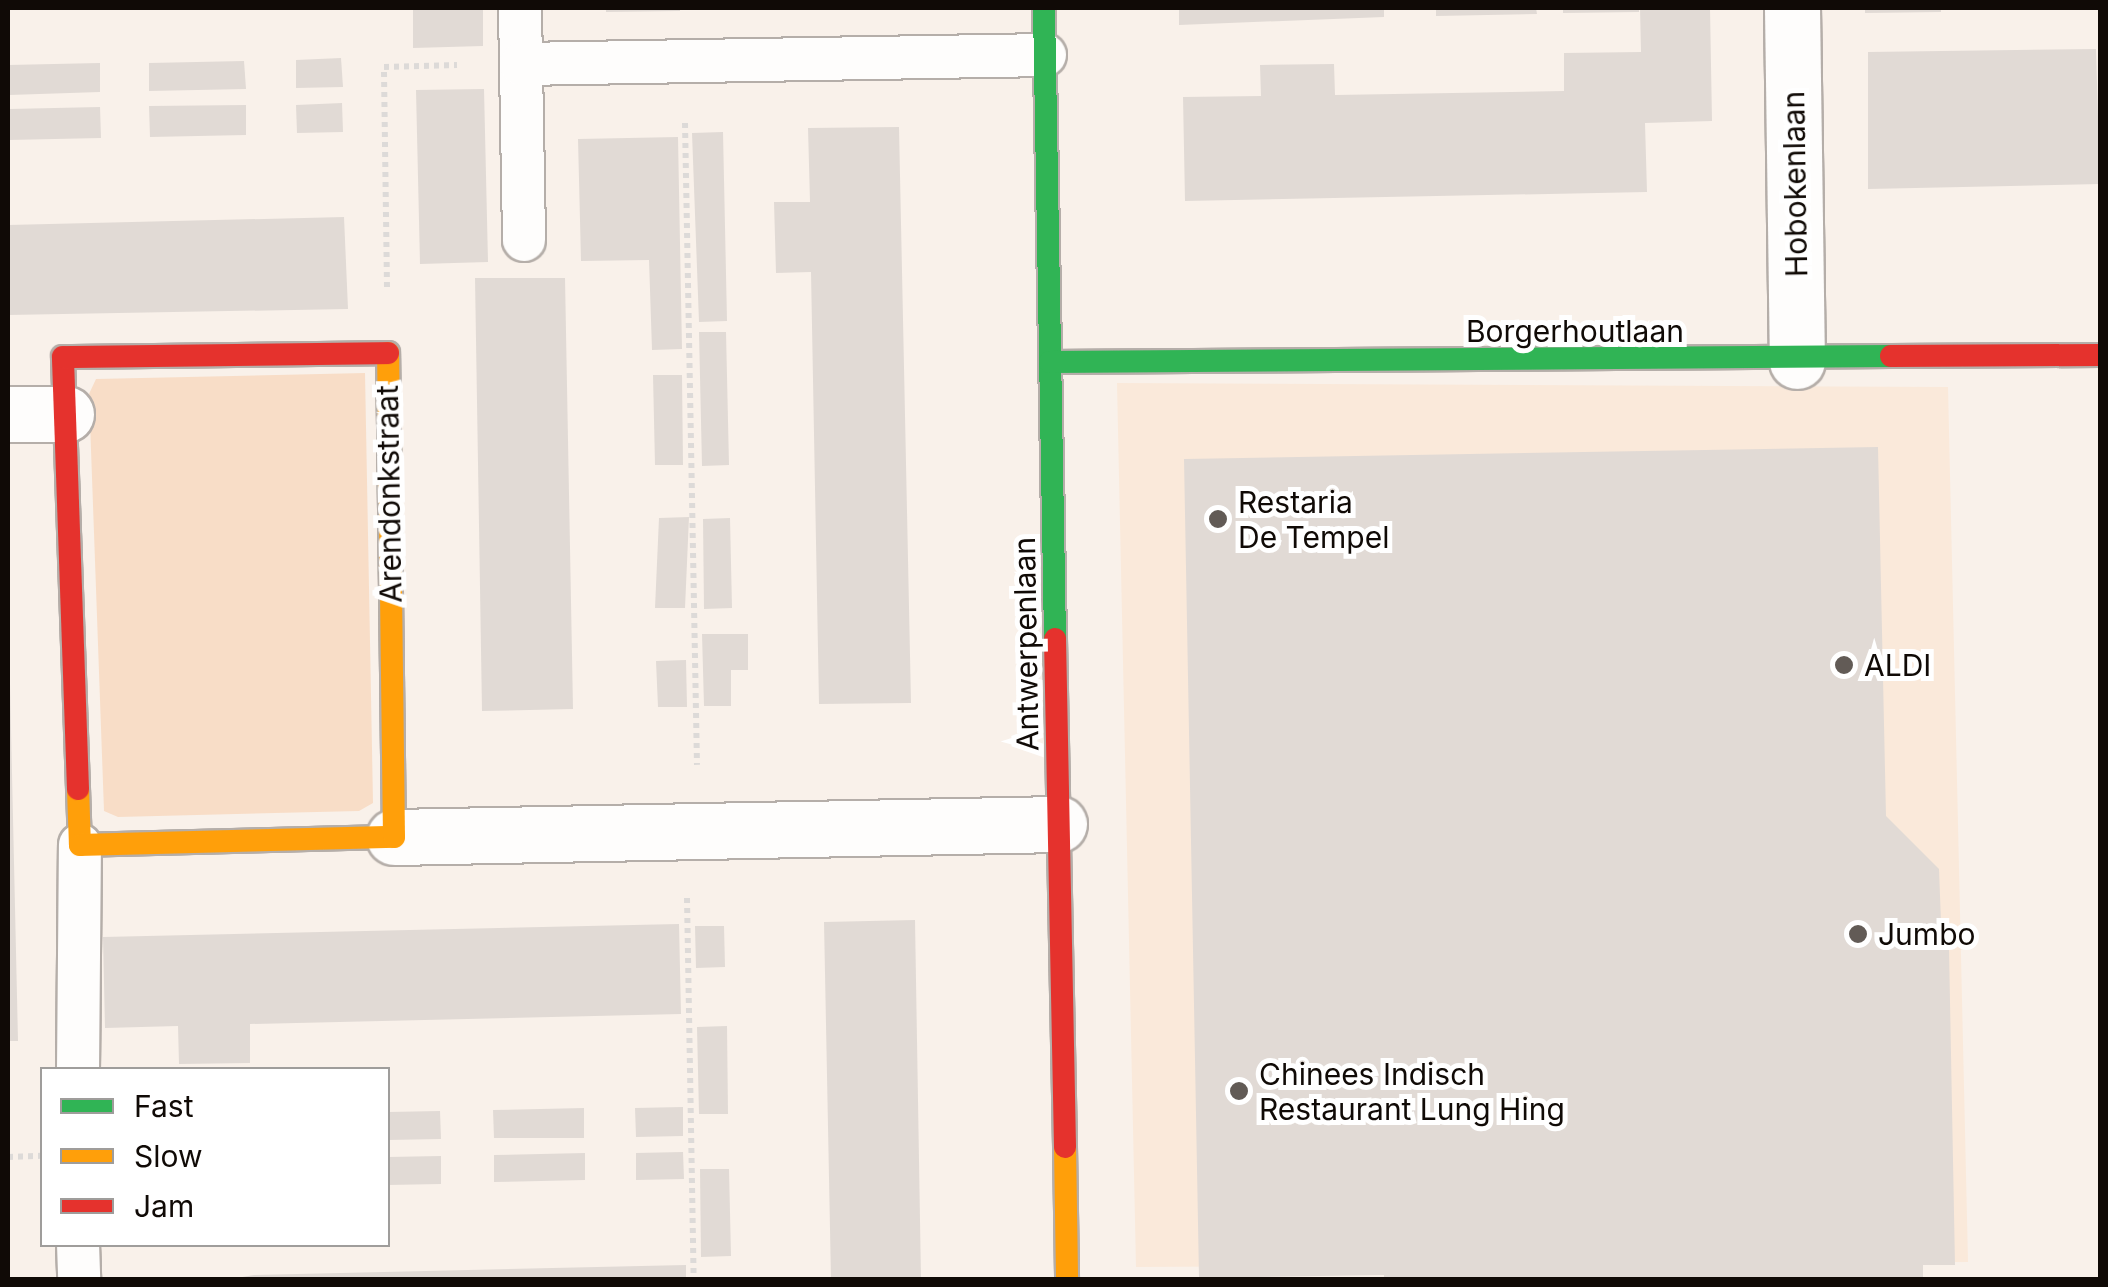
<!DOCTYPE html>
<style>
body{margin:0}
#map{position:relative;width:2108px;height:1287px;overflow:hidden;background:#f9f1ea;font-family:Inter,sans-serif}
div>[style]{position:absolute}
.built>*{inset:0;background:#fae9da}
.green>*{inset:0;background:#f8ddc7}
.building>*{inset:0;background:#e1dad5}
.path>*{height:6px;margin-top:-3px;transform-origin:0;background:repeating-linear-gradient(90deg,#dddad8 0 5px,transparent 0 10px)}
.roads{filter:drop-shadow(2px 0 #b5aea9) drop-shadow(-2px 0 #b5aea9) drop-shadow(0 2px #b5aea9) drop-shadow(0 -2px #b5aea9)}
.lane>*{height:42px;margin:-21px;padding:0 21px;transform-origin:21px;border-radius:21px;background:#fefdfc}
.street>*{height:55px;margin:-27.5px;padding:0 27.5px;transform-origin:27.5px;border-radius:27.5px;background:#fefdfc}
.fast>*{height:22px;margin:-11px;padding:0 11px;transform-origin:11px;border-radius:11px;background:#30b455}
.slow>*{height:22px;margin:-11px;padding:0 11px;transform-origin:11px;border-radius:11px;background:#ff9f0a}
.jam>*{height:22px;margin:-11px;padding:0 11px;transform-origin:11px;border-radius:11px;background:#e5322d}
.dots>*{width:28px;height:28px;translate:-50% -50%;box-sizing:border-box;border:5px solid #fff;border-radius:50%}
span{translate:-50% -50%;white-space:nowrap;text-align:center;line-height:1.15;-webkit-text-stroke:10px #fff;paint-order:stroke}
.street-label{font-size:30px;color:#100a06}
.poi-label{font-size:30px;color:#100a06}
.left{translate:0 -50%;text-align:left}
.frame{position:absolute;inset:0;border:10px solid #100a06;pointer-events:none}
.legend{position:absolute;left:40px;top:1067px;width:350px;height:180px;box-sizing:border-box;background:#fff;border:2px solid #9f9d9b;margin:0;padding:12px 18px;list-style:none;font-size:30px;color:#100a06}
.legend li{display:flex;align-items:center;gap:20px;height:50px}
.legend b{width:50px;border:2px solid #9f9d9b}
</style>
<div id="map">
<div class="built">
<i style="clip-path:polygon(1117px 383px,1948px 387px,1968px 1262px,1136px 1267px)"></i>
</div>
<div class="green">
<i style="clip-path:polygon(365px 373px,373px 803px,359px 811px,118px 817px,104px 811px,89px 394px,96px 379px)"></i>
</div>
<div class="building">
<i style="clip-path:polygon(413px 8px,483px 8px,483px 46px,413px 48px)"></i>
<i style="clip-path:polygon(606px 8px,680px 8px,680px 11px,606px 12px)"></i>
<i style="clip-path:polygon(1179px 8px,1384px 8px,1384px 17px,1179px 25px)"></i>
<i style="clip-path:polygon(1436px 8px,1536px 8px,1537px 14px,1436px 16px)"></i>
<i style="clip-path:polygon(1563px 8px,1639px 8px,1639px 12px,1563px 13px)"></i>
<i style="clip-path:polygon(1640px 8px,1710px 8px,1712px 121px,1645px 123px,1647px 192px,1185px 201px,1183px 97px,1261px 96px,1260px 65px,1334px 64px,1335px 95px,1564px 91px,1564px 53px,1641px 52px)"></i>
<i style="clip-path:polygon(1865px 8px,1941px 8px,1941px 12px,1865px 13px)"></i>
<i style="clip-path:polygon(2096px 49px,2100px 184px,1868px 189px,1868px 52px)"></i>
<i style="clip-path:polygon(341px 58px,343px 87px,296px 88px,296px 60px)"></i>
<i style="clip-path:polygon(244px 61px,246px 89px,149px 91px,149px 63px)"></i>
<i style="clip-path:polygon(100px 63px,100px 92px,9px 95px,8px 65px)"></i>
<i style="clip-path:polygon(484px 89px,488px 262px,420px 264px,416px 90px)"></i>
<i style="clip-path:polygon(342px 103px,343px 132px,297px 133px,296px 105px)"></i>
<i style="clip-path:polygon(246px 105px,246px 135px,150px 137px,149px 106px)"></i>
<i style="clip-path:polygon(100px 107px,101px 138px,9px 140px,9px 109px)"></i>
<i style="clip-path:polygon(899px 127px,911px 703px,819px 704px,811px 272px,776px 273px,774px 202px,810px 202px,808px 128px)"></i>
<i style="clip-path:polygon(723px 132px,727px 321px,699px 322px,692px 133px)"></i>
<i style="clip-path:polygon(678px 137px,682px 349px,652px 350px,649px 260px,581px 261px,578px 139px)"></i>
<i style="clip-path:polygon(344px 217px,348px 309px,8px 315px,8px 225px)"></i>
<i style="clip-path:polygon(475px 278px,565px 278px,573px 709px,482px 711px)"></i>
<i style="clip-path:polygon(699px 332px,726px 332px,729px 465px,702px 466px)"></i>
<i style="clip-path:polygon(653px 375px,682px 375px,683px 465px,655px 465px)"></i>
<i style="clip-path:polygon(1878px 447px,1886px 816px,1939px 869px,1942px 948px,1949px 948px,1955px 1265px,1923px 1265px,1923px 1280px,1384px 1280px,1384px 1275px,1199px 1278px,1184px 459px)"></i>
<i style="clip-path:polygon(689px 517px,685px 608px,655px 608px,659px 518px)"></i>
<i style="clip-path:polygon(730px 518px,732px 608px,704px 609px,703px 519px)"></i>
<i style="clip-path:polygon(8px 595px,18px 1041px,8px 1041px)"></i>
<i style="clip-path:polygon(702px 634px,748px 634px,748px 670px,731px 670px,731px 706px,704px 706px)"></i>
<i style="clip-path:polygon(686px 660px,687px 707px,658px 707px,656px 661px)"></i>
<i style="clip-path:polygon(915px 920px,921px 1280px,831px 1280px,824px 922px)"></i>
<i style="clip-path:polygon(679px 924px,681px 1014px,250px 1024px,250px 1063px,179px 1064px,178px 1026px,105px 1028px,103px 937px)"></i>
<i style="clip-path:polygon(695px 926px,724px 926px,725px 967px,696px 968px)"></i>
<i style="clip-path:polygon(727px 1026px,728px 1114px,699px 1114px,697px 1027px)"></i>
<i style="clip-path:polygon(683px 1107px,683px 1136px,636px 1137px,635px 1108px)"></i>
<i style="clip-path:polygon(584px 1108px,584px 1138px,494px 1138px,493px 1110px)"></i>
<i style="clip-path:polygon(440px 1111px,441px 1139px,388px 1140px,388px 1112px)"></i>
<i style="clip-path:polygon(683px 1152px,684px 1179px,636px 1180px,636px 1153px)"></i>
<i style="clip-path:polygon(585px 1153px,585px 1180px,494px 1182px,494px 1155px)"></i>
<i style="clip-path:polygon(441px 1156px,441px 1184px,388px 1185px,388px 1157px)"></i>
<i style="clip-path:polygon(700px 1169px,729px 1169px,731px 1256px,701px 1257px)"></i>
<i style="clip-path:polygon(686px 1265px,686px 1280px,225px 1280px,254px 1275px)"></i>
</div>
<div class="path">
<i style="left:685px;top:123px;width:642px;rotate:88.93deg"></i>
<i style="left:387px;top:287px;width:220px;rotate:-90.8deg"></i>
<i style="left:384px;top:67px;width:73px;rotate:-1.6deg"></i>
<i style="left:687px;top:898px;width:382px;rotate:89deg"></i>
<i style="left:8px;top:1157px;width:34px;rotate:-2deg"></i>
</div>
<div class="roads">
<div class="lane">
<i style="left:520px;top:8px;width:232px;rotate:89deg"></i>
<i style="left:521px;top:64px;width:524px;rotate:-0.98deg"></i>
<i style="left:78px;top:1070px;width:225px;rotate:-89.5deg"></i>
<i style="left:78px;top:1244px;width:36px;rotate:88deg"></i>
</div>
<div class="street">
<i style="left:1792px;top:8px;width:353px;rotate:89.2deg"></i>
<i style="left:8px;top:414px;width:58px"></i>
<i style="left:394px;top:837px;width:665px;rotate:-1.12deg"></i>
</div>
<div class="fast">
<i style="left:1044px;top:8px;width:631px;rotate:89deg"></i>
<i style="left:1050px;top:362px;width:841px;rotate:-0.41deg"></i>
</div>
<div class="slow">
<i style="left:78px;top:789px;width:56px;rotate:88deg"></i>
<i style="left:80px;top:845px;width:314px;rotate:-1.5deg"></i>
<i style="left:394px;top:837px;width:484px;rotate:-90.7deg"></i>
<i style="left:1065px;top:1147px;width:133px;rotate:89.1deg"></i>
</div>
<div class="jam">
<i style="left:1891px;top:356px;width:209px;rotate:-0.3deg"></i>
<i style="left:1055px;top:639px;width:508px;rotate:88.87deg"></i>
<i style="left:78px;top:789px;width:432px;rotate:-92deg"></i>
<i style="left:63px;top:357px;width:325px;rotate:-0.7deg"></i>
</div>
</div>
<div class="dots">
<i style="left:1218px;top:519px;background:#625b56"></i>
<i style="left:1844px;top:665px;background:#625b56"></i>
<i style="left:1858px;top:934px;background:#625b56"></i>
<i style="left:1239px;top:1091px;background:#625b56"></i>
</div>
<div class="street-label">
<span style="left:1795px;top:184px;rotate:-91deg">Hobokenlaan</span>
<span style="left:1575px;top:331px">Borgerhoutlaan</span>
<span style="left:389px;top:494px;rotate:-91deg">Arendonkstraat</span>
<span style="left:1026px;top:644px;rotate:-91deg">Antwerpenlaan</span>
</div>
<div class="poi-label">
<span class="left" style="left:1238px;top:519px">Restaria<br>De Tempel</span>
<span class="left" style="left:1864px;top:665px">ALDI</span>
<span class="left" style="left:1878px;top:934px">Jumbo</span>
<span class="left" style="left:1259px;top:1091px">Chinees Indisch<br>Restaurant Lung Hing</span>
</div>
<div class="frame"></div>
<ul class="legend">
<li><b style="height:12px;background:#30b455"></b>Fast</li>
<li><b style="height:12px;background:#ff9f0a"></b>Slow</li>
<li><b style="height:12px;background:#e5322d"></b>Jam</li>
</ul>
</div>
